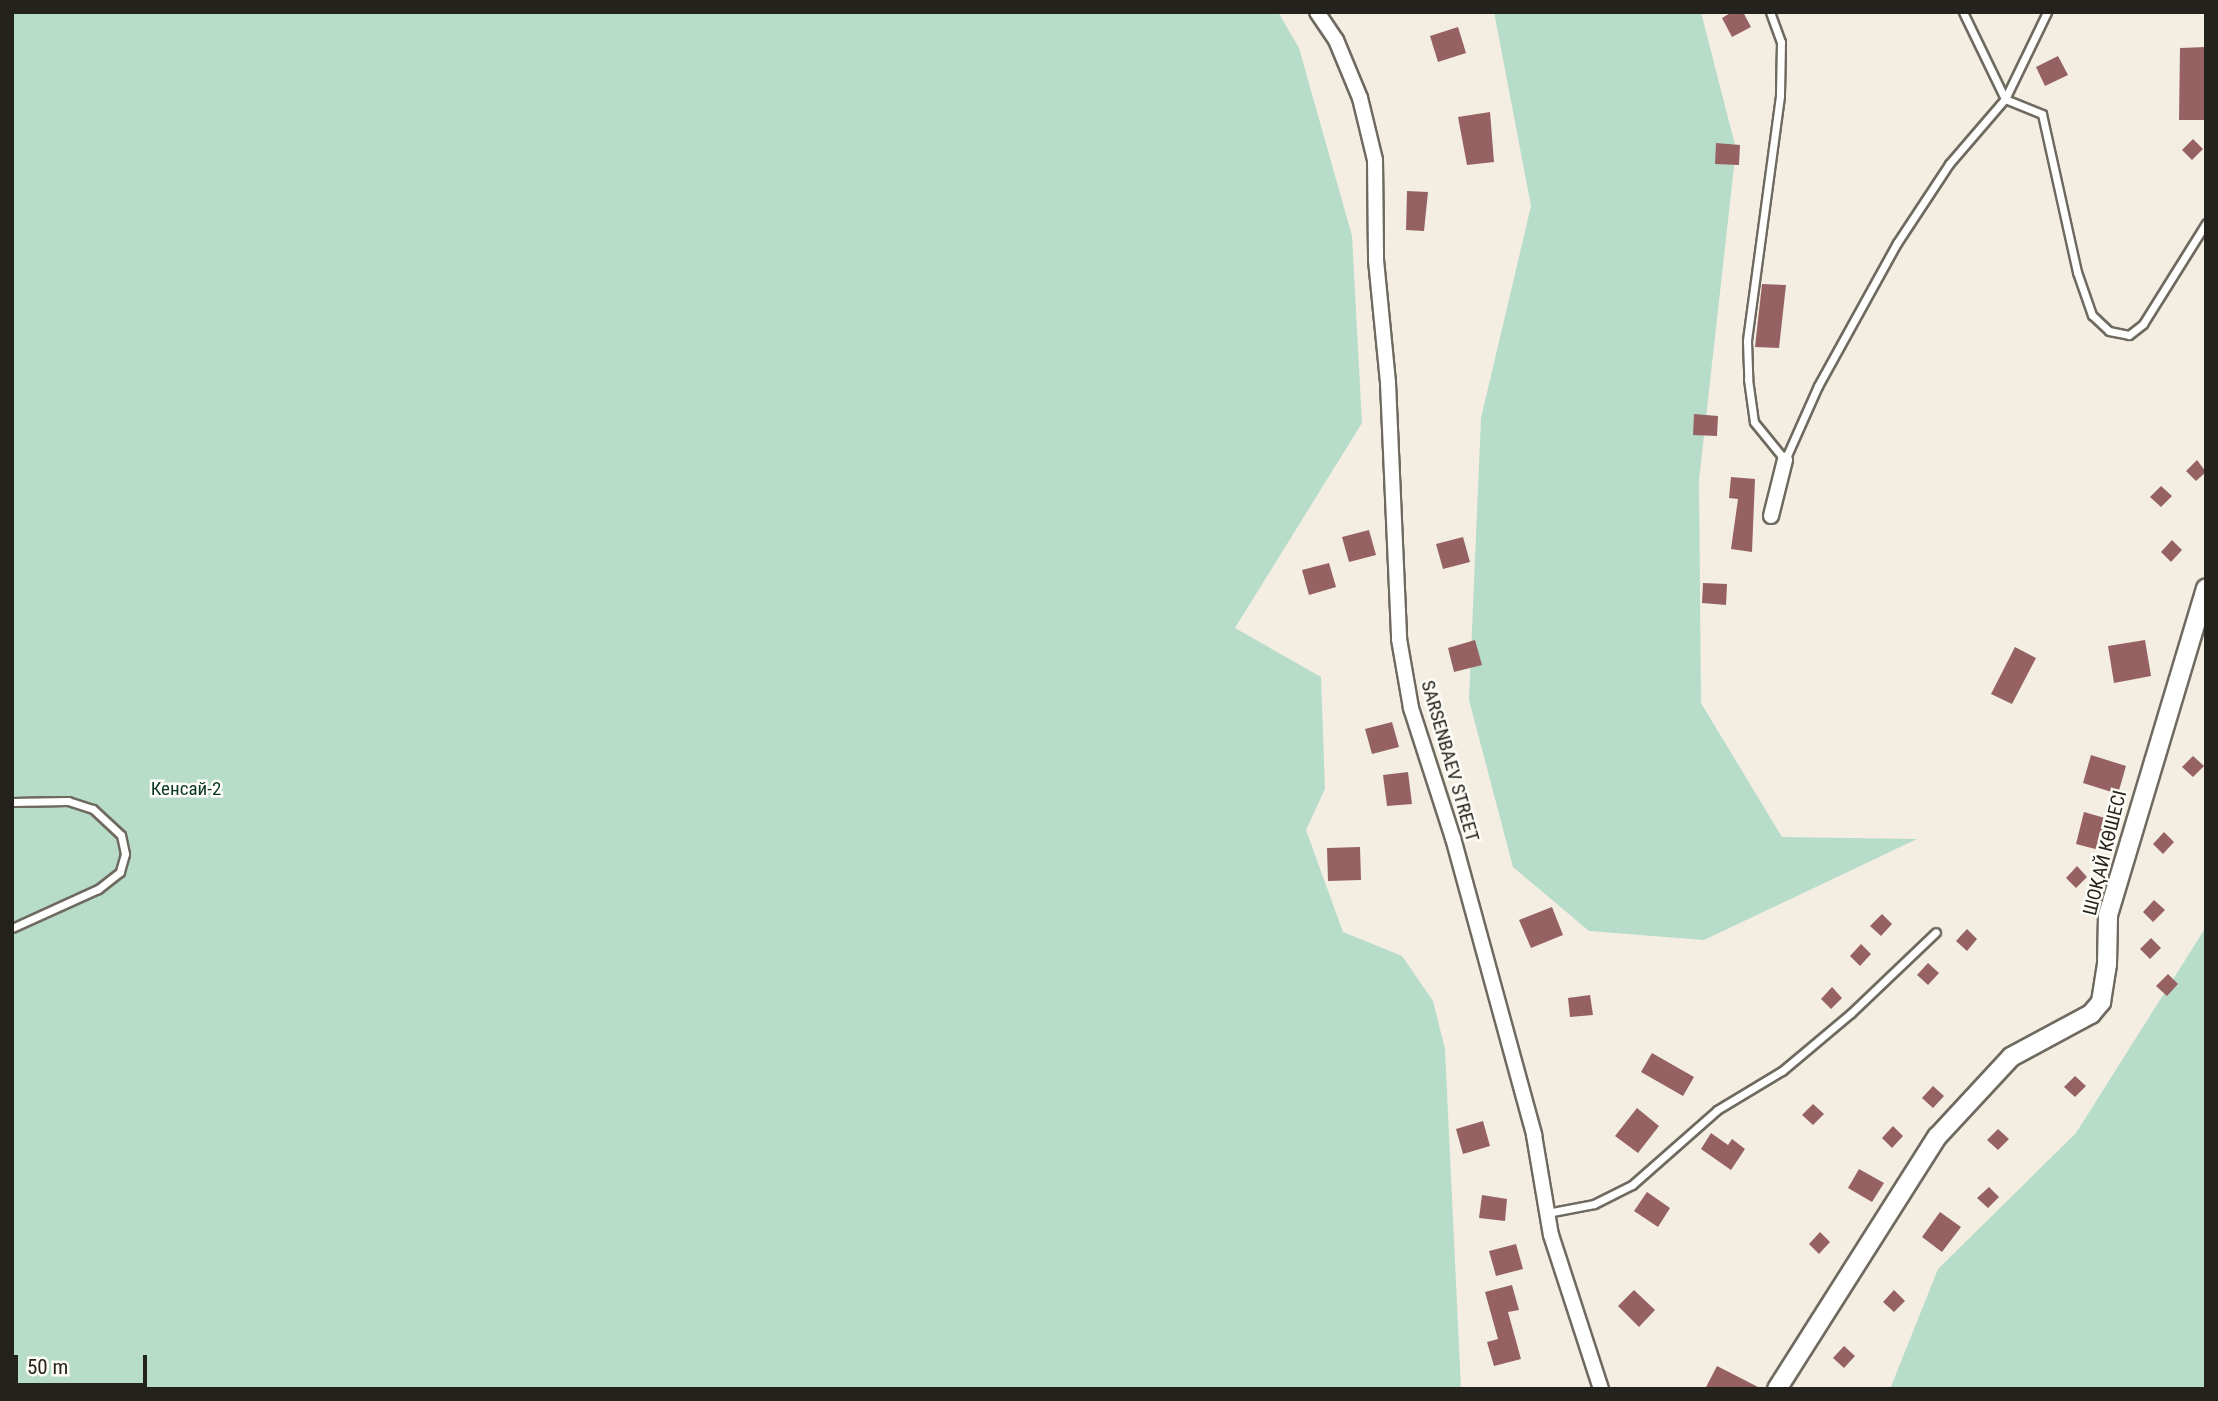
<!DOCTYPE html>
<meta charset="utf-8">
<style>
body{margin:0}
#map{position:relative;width:2218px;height:1401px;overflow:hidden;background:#f4eee2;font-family:"Roboto Condensed",sans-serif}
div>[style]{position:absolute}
.green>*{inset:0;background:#b8dcca}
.building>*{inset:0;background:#966261}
.roads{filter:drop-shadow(2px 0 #6f6a5f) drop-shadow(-2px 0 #6f6a5f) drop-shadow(0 2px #6f6a5f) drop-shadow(0 -2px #6f6a5f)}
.service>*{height:7px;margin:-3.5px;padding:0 3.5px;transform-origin:3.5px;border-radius:3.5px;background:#fff}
.minor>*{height:14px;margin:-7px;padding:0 7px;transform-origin:7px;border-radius:7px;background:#fff}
.tertiary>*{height:18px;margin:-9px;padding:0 9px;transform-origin:9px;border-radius:9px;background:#fff}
span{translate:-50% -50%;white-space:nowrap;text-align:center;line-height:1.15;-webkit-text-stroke:5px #fefcf7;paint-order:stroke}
.street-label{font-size:19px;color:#24221d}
.park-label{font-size:19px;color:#093726}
.frame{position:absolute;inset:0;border:14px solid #24221d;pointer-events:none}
.scale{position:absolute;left:14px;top:1355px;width:133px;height:32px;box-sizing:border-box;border:4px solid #24221d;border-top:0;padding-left:9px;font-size:21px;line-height:24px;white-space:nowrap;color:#24221d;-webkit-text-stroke:5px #fefcf7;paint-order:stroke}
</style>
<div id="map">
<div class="green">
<i style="clip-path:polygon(12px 12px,1278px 12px,1299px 48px,1352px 236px,1362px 423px,1235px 628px,1321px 677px,1325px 789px,1306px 830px,1343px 932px,1402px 956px,1433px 1001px,1445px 1049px,1461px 1389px,12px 1389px)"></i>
<i style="clip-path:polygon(1494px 12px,1701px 12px,1736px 149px,1699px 480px,1701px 703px,1782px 837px,1917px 839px,1704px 940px,1589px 931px,1513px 867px,1469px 700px,1481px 418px,1531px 206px)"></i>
<i style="clip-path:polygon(2206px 927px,2206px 1389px,1890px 1389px,1938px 1269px,2076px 1133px)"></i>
</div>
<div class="building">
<i style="clip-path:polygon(1732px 12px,1743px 12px,1751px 27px,1732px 37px,1722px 18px)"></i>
<i style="clip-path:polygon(1458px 27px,1466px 53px,1438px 62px,1430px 36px)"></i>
<i style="clip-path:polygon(2206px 47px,2206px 120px,2179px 120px,2180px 48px)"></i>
<i style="clip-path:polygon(2058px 56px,2068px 75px,2045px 86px,2036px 67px)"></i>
<i style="clip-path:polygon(1490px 112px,1494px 162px,1467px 165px,1458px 117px)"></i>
<i style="clip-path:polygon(2193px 139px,2203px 149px,2192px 160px,2182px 150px)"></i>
<i style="clip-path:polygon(1716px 143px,1740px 145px,1739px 165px,1715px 164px)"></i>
<i style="clip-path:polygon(1407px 191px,1428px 192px,1424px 231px,1406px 230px)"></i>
<i style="clip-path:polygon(1762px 284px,1786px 285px,1779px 348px,1755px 347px)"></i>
<i style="clip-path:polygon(1694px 414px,1718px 416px,1717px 436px,1693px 435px)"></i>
<i style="clip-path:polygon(2197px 460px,2206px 472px,2196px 481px,2186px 471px)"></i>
<i style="clip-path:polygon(1731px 477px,1755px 479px,1752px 552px,1731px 549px,1738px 499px,1729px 498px)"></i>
<i style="clip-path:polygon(2161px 486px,2172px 496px,2161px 507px,2150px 497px)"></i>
<i style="clip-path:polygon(1369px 530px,1376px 555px,1349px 562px,1342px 537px)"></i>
<i style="clip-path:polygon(1463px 537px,1470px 562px,1443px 569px,1436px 544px)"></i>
<i style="clip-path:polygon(2172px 540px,2182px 550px,2171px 562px,2161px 552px)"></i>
<i style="clip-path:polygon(1329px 563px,1336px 587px,1309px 595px,1302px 570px)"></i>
<i style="clip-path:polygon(1703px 583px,1727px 584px,1726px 605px,1702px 603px)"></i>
<i style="clip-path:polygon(1475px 640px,1482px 665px,1454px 672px,1448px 648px)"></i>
<i style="clip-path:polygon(2145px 640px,2151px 676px,2114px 683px,2108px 646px)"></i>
<i style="clip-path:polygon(2015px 647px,2036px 658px,2012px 704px,1991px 694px)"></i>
<i style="clip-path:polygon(1392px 722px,1399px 747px,1372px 754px,1365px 729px)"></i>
<i style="clip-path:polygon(2091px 755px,2126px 766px,2118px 794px,2083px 783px)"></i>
<i style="clip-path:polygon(2193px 756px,2204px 766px,2193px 777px,2182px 767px)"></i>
<i style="clip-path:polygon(1408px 772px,1412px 804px,1387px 806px,1383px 775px)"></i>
<i style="clip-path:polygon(2084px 812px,2112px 820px,2103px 851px,2076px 844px)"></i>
<i style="clip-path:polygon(2164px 832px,2174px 842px,2163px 854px,2153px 844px)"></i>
<i style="clip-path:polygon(1360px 847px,1361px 880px,1328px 881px,1327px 848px)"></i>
<i style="clip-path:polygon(2077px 866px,2087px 877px,2076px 888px,2066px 878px)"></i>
<i style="clip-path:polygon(2154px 900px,2165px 910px,2153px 922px,2143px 912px)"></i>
<i style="clip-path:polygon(1552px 907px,1563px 935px,1531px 948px,1519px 920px)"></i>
<i style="clip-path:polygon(1882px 914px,1892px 924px,1881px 936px,1870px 926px)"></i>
<i style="clip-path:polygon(1967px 929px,1977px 939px,1967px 951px,1956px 941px)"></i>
<i style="clip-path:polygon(2151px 938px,2161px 948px,2150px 959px,2140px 949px)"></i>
<i style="clip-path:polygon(1861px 944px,1871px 954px,1860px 966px,1850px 956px)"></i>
<i style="clip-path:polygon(1928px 963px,1939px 973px,1928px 985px,1917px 975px)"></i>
<i style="clip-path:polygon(2168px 974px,2178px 984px,2167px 996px,2156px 986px)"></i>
<i style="clip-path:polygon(1832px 987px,1842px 998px,1831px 1009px,1821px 999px)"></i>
<i style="clip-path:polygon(1590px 995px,1593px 1015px,1570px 1017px,1568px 998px)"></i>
<i style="clip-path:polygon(1652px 1053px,1694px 1077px,1683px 1096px,1641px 1072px)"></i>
<i style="clip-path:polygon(2075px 1076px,2086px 1086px,2075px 1097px,2064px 1087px)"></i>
<i style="clip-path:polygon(1933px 1086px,1944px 1096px,1933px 1108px,1922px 1098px)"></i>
<i style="clip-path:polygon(1813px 1104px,1824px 1114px,1813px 1125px,1802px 1115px)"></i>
<i style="clip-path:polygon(1637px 1108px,1659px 1126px,1638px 1153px,1615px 1136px)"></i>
<i style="clip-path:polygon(1483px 1121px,1490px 1146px,1463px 1154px,1456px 1129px)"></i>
<i style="clip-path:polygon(1893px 1126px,1903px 1136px,1892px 1148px,1882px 1138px)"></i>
<i style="clip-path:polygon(1998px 1129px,2009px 1139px,1998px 1150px,1987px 1140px)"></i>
<i style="clip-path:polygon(1711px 1133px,1728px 1145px,1732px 1139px,1745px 1149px,1731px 1170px,1701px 1149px)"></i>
<i style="clip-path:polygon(1859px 1169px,1884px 1183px,1872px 1202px,1848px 1188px)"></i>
<i style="clip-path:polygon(1989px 1187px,1999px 1197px,1988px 1208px,1977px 1198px)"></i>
<i style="clip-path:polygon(1647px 1192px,1670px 1208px,1658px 1227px,1634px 1211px)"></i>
<i style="clip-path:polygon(1482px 1195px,1507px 1199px,1505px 1221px,1479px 1218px)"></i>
<i style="clip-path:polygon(1940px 1212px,1961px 1227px,1942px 1252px,1922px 1237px)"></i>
<i style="clip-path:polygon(1820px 1232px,1830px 1242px,1819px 1254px,1809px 1244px)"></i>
<i style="clip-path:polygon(1516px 1244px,1523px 1269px,1496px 1276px,1489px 1251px)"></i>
<i style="clip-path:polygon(1512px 1285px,1519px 1310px,1508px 1312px,1521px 1359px,1494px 1366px,1487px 1342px,1498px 1339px,1485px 1292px)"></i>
<i style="clip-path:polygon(1634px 1290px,1655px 1310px,1639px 1327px,1618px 1306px)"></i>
<i style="clip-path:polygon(1894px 1290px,1905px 1301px,1894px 1312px,1883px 1302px)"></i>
<i style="clip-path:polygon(1844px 1346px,1855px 1356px,1844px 1368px,1833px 1358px)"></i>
<i style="clip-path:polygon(1717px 1366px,1762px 1389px,1705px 1389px)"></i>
</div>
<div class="roads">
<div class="service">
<i style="left:1770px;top:12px;width:32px;rotate:70deg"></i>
<i style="left:1781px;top:42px;width:54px;rotate:91.1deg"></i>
<i style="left:1780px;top:96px;width:247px;rotate:97.7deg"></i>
<i style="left:1747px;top:341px;width:38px;rotate:88deg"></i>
<i style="left:1748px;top:379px;width:43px;rotate:82.1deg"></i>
<i style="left:1754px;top:422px;width:49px;rotate:50.8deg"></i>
<i style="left:1785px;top:460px;width:81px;rotate:-66deg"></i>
<i style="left:1818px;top:386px;width:163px;rotate:-61.1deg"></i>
<i style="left:1897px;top:243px;width:95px;rotate:-56.6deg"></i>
<i style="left:1949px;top:164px;width:86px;rotate:-49.3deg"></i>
<i style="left:2005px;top:99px;width:40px;rotate:22deg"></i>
<i style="left:2042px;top:114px;width:162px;rotate:77.5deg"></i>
<i style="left:2077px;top:272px;width:46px;rotate:70.8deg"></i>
<i style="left:2092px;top:315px;width:23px;rotate:43deg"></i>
<i style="left:2109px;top:331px;width:20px;rotate:11deg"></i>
<i style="left:2129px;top:335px;width:18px;rotate:-38deg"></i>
<i style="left:2143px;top:324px;width:119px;rotate:-58deg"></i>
<i style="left:1963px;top:12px;width:97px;rotate:64.2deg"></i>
<i style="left:2005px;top:99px;width:97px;rotate:-64.2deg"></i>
<i style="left:12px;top:802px;width:56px;rotate:-1deg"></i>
<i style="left:68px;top:801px;width:26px;rotate:18deg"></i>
<i style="left:93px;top:809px;width:38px;rotate:43deg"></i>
<i style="left:121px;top:835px;width:19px;rotate:78deg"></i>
<i style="left:125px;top:854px;width:19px;rotate:106deg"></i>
<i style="left:120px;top:872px;width:28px;rotate:142deg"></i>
<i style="left:98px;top:889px;width:94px;rotate:155.6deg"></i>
<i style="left:1547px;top:1213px;width:48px;rotate:-10.8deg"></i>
<i style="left:1594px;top:1204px;width:42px;rotate:-26.6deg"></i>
<i style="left:1632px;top:1185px;width:113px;rotate:-41.4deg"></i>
<i style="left:1717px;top:1110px;width:76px;rotate:-31deg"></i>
<i style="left:1782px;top:1071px;width:90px;rotate:-40deg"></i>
<i style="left:1851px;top:1013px;width:117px;rotate:-43.6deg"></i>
</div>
<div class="minor">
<i style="left:1317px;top:12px;width:34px;rotate:56deg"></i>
<i style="left:1336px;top:40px;width:63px;rotate:67.5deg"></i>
<i style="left:1360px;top:98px;width:64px;rotate:76.4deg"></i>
<i style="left:1375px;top:160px;width:100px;rotate:89.4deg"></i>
<i style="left:1376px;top:260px;width:124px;rotate:84.4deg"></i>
<i style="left:1388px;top:383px;width:256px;rotate:87.5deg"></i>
<i style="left:1399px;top:639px;width:70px;rotate:80.1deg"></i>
<i style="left:1411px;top:708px;width:137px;rotate:72.1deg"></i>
<i style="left:1453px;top:838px;width:308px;rotate:74.7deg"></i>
<i style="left:1534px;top:1135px;width:101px;rotate:80.4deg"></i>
<i style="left:1551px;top:1235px;width:162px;rotate:72deg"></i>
<i style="left:1771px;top:516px;width:58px;rotate:-76deg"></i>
</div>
<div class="tertiary">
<i style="left:1777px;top:1389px;width:299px;rotate:-57.6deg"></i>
<i style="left:1937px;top:1137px;width:109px;rotate:-47.2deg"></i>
<i style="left:2011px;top:1057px;width:91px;rotate:-28.3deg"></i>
<i style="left:2091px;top:1014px;width:16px;rotate:-50deg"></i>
<i style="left:2101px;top:1002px;width:38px;rotate:-81deg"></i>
<i style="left:2107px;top:964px;width:49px;rotate:-88.8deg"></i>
<i style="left:2108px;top:915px;width:341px;rotate:-73.3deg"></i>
</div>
</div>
<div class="street-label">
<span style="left:1450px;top:761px;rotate:74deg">SARSENBAEV STREET</span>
<span style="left:2105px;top:853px;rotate:-76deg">ШОҚАЙ КӨШЕСІ</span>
</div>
<div class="park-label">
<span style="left:186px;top:789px">Кенсай-2</span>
</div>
<div class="frame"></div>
<div class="scale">50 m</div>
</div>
